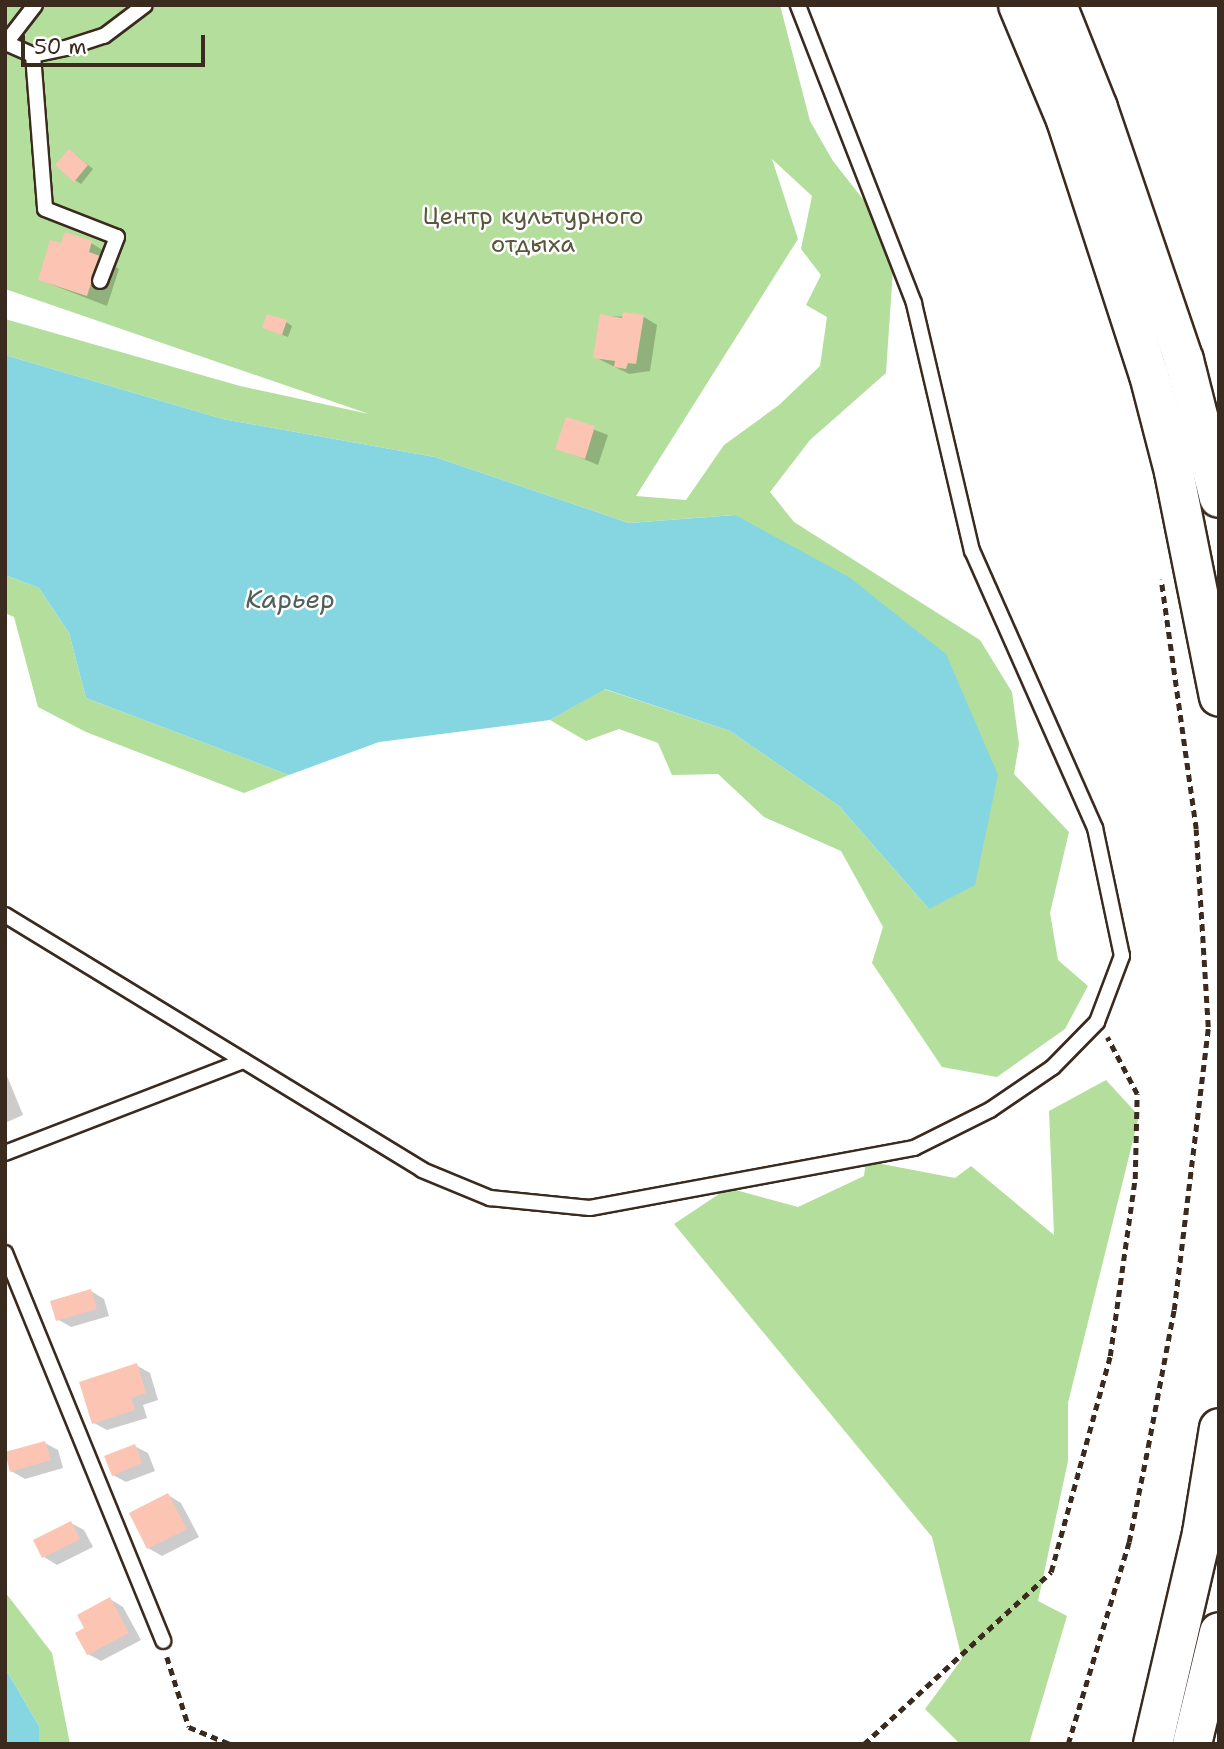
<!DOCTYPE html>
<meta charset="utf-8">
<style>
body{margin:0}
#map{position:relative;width:1224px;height:1749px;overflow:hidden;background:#fff;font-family:"Shantell Sans",sans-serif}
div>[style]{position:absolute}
.green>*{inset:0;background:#b4de9b}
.water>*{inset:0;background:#86d6e1}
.shadow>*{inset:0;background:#0003}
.building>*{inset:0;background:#fcc4b2}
.path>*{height:4.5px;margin-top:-2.25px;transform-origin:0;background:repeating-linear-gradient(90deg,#3b2a1e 0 7px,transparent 0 12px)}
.roads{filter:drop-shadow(2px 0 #3b2a1e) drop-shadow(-2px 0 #3b2a1e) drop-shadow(0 2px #3b2a1e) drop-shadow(0 -2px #3b2a1e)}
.lane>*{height:14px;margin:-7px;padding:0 7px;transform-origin:7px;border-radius:7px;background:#fff}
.highway>*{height:38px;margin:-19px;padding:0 19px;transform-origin:19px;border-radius:19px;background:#fff}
span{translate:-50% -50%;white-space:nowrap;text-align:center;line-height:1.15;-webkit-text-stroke:5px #fff;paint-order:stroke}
.park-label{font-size:24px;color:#59573d}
.water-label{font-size:26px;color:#525e58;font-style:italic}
.frame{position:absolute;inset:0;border:7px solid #3b2a1e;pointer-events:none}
.scale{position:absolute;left:21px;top:35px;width:184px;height:32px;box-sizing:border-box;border:4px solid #3b2a1e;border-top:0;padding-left:9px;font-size:21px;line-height:24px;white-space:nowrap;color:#3b2a1e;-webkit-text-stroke:5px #fff;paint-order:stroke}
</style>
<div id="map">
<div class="green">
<i style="clip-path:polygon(evenodd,5px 5px,780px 5px,810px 121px,833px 161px,895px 240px,886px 373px,810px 440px,770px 492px,794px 522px,980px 640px,1012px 692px,1019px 744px,1014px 774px,1069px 832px,1050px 913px,1058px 960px,1088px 986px,1065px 1029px,997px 1077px,942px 1067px,872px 963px,883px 927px,841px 851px,764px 817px,718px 774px,672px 775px,658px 743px,619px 729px,586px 741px,550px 720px,604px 689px,730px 731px,839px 806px,929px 909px,735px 515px,629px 523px,435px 457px,223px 419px,5px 355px,5px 319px,240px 386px,369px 414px,5px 289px,5px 5px,772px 159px,812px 196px,801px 249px,821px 275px,806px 305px,827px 317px,820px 366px,779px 405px,724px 445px,686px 500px,636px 496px,798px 239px,772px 159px)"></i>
<i style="clip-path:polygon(5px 575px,39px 588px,69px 633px,86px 698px,289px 775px,244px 793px,86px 732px,38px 707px,14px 617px,5px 613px)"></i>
<i style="clip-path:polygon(1106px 1080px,1139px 1116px,1068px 1403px,1068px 1461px,1038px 1601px,1067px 1616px,1029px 1744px,960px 1744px,925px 1709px,962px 1659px,932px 1537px,674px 1224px,728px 1188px,798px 1207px,864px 1176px,866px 1161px,955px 1178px,971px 1166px,1054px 1235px,1049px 1111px)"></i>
<i style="clip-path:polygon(5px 1592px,52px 1653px,70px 1744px,39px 1744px,39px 1726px,5px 1668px)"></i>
</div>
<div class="water">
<i style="clip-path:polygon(5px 355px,223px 419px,435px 457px,629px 523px,735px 515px,849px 577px,946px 654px,998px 775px,975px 885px,929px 909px,839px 806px,730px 731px,605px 689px,550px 720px,379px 742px,289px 775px,86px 698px,69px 633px,39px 588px,5px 575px)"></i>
<i style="clip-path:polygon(5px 1668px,39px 1726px,39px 1744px,5px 1744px)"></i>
</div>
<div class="shadow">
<i style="clip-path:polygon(75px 154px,93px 169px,81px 184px,75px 180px)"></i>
<i style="clip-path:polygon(91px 243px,111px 255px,109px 263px,119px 269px,107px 306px,40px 280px,62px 246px)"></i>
<i style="clip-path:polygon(601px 316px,644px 317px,657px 325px,650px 371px,629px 374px,595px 357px)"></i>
<i style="clip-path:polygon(286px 322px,292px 326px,288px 337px,264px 328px)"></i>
<i style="clip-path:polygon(567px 419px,608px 435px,598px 465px,557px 448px)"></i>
<i style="clip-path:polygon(5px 1071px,23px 1115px,5px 1123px)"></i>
<i style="clip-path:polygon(91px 1291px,104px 1299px,109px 1316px,71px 1327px,57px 1319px)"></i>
<i style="clip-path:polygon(136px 1365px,150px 1373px,158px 1400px,143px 1405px,147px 1418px,107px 1430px,94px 1423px)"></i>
<i style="clip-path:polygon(45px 1443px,58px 1450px,63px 1468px,25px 1479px,11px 1471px)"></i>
<i style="clip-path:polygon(134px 1446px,148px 1453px,155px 1471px,126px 1482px,113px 1475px)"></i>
<i style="clip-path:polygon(168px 1495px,181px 1503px,199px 1537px,162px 1556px,148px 1548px)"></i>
<i style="clip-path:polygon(71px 1523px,84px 1530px,93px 1547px,57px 1565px,44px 1557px)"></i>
<i style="clip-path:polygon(110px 1599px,123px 1607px,141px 1640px,101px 1661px,88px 1654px,87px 1629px)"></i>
</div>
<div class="building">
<i style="clip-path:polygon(69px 149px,88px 165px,74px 182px,55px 165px)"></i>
<i style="clip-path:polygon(65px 232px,92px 241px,89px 252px,100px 256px,87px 296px,38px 280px,50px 240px,61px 243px)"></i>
<i style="clip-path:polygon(623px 312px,644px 315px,636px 364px,628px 363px,626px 369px,614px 367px,615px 361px,593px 358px,600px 314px,622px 318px)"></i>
<i style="clip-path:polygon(267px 314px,287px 320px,282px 335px,262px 328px)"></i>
<i style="clip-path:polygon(566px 417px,595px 426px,585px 459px,555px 449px)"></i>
<i style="clip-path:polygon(91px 1289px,97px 1309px,56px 1321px,50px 1301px)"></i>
<i style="clip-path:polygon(137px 1363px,146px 1393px,131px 1398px,135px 1410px,92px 1424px,79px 1382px)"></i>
<i style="clip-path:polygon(45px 1441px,51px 1460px,10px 1472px,5px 1452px)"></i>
<i style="clip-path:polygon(135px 1444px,142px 1463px,112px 1476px,104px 1456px)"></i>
<i style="clip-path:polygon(168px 1493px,187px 1529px,147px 1549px,129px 1513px)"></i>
<i style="clip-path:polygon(71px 1521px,80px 1539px,42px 1558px,33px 1540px)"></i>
<i style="clip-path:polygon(110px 1597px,129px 1633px,87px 1655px,75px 1633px,84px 1628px,77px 1615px)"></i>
</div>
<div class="path">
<i style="left:167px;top:1657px;width:73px;rotate:72.6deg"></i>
<i style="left:189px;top:1727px;width:44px;rotate:22.5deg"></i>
<i style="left:864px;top:1744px;width:254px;rotate:-42.6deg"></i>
<i style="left:1051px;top:1572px;width:224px;rotate:-74.7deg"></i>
<i style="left:1110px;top:1356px;width:179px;rotate:-82deg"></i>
<i style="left:1135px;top:1179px;width:85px;rotate:-88.7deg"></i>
<i style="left:1137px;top:1094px;width:64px;rotate:-117.8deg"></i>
<i style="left:1068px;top:1744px;width:211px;rotate:-73.2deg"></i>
<i style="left:1129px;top:1542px;width:97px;rotate:-78.7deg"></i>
<i style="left:1148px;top:1447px;width:139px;rotate:-79.3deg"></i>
<i style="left:1174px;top:1310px;width:285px;rotate:-83.1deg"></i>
<i style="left:1208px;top:1027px;width:198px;rotate:-93.5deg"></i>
<i style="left:1196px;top:829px;width:252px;rotate:-98deg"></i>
</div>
<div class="roads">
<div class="lane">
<i style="left:6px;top:43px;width:30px;rotate:24deg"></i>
<i style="left:33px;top:55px;width:34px;rotate:-12deg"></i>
<i style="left:66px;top:48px;width:40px;rotate:-18deg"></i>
<i style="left:104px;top:36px;width:51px;rotate:-37.1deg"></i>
<i style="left:5px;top:44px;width:49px;rotate:-52.4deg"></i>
<i style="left:33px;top:55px;width:154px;rotate:85.5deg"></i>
<i style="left:45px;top:209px;width:77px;rotate:21.3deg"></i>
<i style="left:117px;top:237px;width:47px;rotate:111.1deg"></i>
<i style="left:5px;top:915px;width:489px;rotate:31.4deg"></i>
<i style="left:422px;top:1170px;width:74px;rotate:22.4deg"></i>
<i style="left:490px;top:1198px;width:100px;rotate:5.7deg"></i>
<i style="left:590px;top:1208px;width:330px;rotate:-10.5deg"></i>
<i style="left:914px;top:1148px;width:85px;rotate:-26.6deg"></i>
<i style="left:990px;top:1110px;width:76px;rotate:-34.3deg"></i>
<i style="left:1053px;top:1067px;width:63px;rotate:-45.6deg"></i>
<i style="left:1097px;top:1022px;width:71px;rotate:-69.3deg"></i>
<i style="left:1122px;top:956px;width:131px;rotate:-101.9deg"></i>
<i style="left:1095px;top:828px;width:303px;rotate:-113.9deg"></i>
<i style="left:972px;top:551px;width:255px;rotate:-103.2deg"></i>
<i style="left:914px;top:303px;width:320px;rotate:-111.3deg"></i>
<i style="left:5px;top:1153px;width:256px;rotate:-21.1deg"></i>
<i style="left:5px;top:1253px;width:419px;rotate:67.8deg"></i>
</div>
<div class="highway">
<i style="left:1018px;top:5px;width:125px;rotate:67.3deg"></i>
<i style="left:1066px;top:120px;width:268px;rotate:72deg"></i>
<i style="left:1149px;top:375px;width:100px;rotate:75.5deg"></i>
<i style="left:1174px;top:472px;width:229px;rotate:78.7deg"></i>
<i style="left:1057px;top:5px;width:111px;rotate:68.3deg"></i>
<i style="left:1098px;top:108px;width:266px;rotate:71.2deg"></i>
<i style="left:1184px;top:360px;width:142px;rotate:75.8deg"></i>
<i style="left:1153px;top:1744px;width:217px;rotate:-76.9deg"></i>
<i style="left:1202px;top:1533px;width:106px;rotate:-80.8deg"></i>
<i style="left:1192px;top:1744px;width:115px;rotate:-76.4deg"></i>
</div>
</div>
<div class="park-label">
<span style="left:533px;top:231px">Центр культурного<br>отдыха</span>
</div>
<div class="water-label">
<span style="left:290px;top:599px">Карьер</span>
</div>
<div class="frame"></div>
<div class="scale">50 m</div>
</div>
